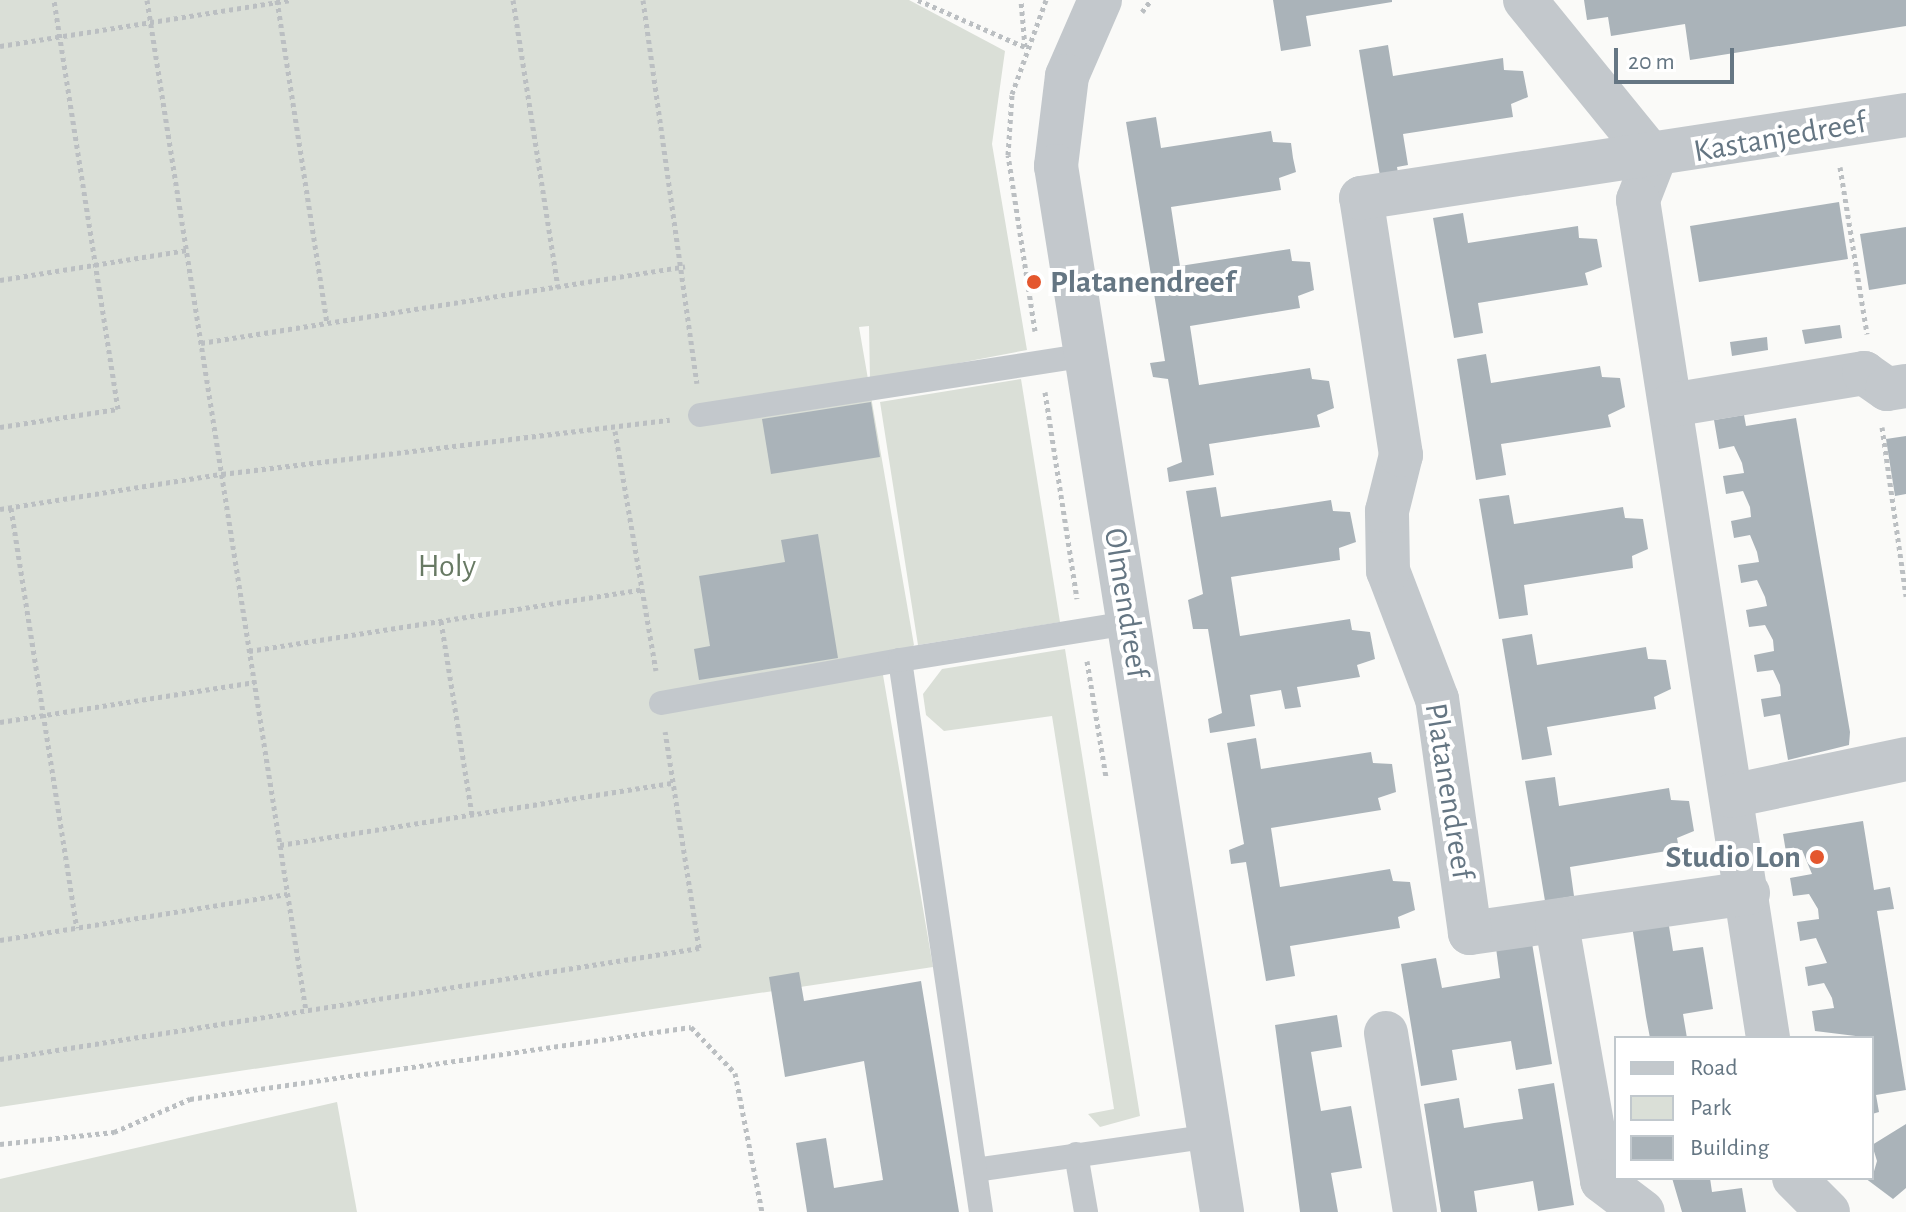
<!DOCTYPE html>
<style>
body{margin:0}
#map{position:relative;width:1906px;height:1212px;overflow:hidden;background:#fafaf8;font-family:"Alegreya Sans",sans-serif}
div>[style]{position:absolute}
.green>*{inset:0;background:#dadfd7}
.building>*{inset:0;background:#aab3b9}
.path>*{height:5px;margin-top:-2.5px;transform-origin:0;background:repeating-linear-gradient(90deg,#bbbfc2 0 4px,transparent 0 8px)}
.service>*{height:24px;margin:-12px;padding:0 12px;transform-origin:12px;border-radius:12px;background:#c3c8cc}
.minor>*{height:44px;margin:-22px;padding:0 22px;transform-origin:22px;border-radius:22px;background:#c3c8cc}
.tertiary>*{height:44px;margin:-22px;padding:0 22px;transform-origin:22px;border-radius:22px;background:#c3c8cc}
.dots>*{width:22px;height:22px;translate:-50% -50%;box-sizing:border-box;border:4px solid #fff;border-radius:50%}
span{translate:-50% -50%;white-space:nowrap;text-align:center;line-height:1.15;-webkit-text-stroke:8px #fff;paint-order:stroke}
.street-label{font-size:32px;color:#657683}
.poi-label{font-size:32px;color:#657683;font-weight:700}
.left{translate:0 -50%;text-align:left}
.right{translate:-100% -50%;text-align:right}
.park-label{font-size:32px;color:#687a64}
.legend{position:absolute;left:1614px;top:1036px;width:260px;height:144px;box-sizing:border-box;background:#fff;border:2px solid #c1c8cd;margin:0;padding:10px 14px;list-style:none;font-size:24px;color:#657683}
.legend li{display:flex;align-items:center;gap:16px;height:40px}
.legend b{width:40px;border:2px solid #c1c8cd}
.scale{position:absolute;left:1614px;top:48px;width:120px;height:36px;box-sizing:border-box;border:4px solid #657683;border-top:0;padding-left:10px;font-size:24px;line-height:28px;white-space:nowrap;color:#657683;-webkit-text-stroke:6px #fff;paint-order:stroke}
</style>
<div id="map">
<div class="green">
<i style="clip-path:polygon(0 0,909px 0,1005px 51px,992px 144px,1027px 350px,870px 380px,869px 326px,859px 327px,914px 645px,883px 675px,933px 967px,0 1107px)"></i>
<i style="clip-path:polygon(1021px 379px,1060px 622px,918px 645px,880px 402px)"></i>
<i style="clip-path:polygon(1065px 649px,1140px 1116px,1100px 1127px,1088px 1114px,1114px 1109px,1052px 716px,944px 731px,926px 715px,923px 694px,942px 669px)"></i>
<i style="clip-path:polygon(337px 1102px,357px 1212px,0 1212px,0 1179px)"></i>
</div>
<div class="building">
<i style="clip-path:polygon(1273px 0,1392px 0,1392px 2px,1306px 16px,1311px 46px,1281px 51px)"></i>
<i style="clip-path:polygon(1584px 0,1906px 0,1906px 26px,1690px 60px,1685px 24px,1611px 36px,1608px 17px,1587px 20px)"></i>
<i style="clip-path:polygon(1388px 45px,1393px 76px,1503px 58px,1504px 70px,1523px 71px,1528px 97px,1511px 104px,1513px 117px,1403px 134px,1408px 165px,1397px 167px,1399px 179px,1381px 182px,1359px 50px)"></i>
<i style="clip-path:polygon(1156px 117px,1161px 148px,1271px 131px,1273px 142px,1291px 143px,1293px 158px,1296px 172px,1279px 178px,1281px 190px,1171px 207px,1180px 266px,1290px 249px,1292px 261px,1310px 262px,1314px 290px,1298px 296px,1300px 308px,1190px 326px,1199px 385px,1310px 368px,1312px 379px,1329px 381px,1334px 408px,1317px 415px,1320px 427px,1209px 444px,1214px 475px,1169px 482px,1167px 468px,1182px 462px,1168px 379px,1153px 377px,1150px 363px,1165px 361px,1126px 122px)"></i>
<i style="clip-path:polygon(1839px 202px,1848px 259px,1699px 282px,1690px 226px)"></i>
<i style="clip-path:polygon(1463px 213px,1468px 243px,1578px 226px,1579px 238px,1597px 239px,1602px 267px,1585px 273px,1588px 285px,1478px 303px,1483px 333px,1454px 338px,1433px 218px)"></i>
<i style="clip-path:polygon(1906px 227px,1906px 284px,1869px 290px,1860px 234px)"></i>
<i style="clip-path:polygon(1840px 325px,1842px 338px,1805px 344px,1802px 330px)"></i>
<i style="clip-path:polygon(1767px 337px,1768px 350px,1732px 356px,1730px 342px)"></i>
<i style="clip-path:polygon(1486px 354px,1491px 383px,1600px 366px,1602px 377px,1620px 378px,1625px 407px,1608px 415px,1611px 427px,1501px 444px,1506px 475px,1476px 480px,1457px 359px)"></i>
<i style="clip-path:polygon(871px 402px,880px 457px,771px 474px,762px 419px)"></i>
<i style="clip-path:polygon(1744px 415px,1746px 426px,1796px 418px,1850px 732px,1849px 745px,1788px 760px,1780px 714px,1764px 717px,1761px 699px,1781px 696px,1780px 685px,1773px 670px,1757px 672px,1754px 655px,1774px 651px,1773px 640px,1765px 625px,1749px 627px,1746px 610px,1767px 606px,1765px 597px,1757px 580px,1741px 583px,1738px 565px,1759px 562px,1757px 552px,1750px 535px,1734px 538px,1731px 521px,1751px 517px,1750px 507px,1743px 491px,1726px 494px,1723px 476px,1744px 473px,1742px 463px,1734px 446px,1719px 449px,1714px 420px)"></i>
<i style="clip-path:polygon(1906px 436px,1906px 494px,1895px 496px,1886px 439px)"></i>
<i style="clip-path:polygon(1216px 487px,1221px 517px,1331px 500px,1333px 511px,1350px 512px,1356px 542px,1339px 548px,1340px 560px,1231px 577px,1240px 636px,1350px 619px,1352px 630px,1370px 632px,1375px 659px,1357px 665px,1360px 677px,1297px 687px,1301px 707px,1285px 709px,1281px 690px,1250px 695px,1255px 726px,1210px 733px,1208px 719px,1222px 713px,1208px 629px,1193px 629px,1188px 600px,1203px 594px,1186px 491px)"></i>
<i style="clip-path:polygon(1509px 495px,1514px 524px,1623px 507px,1625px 518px,1643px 519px,1648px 549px,1632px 556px,1633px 568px,1524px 585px,1528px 615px,1499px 619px,1479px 499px)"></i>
<i style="clip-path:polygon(818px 534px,838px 658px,699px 680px,694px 649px,710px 646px,699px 576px,785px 562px,781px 540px)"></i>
<i style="clip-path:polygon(1532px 634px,1537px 665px,1646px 647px,1648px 659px,1666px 660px,1671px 689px,1654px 697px,1656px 709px,1547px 727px,1552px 755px,1522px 760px,1502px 639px)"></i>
<i style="clip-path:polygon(1256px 738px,1261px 769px,1371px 752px,1373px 763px,1392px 764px,1396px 792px,1378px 798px,1381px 810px,1271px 828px,1280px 887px,1390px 869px,1393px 881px,1410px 882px,1415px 910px,1398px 917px,1400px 928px,1290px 946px,1295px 976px,1266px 981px,1246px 862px,1231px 864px,1229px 850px,1244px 844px,1227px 743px)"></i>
<i style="clip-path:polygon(1555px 777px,1559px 806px,1669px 788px,1671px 800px,1689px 801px,1694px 831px,1677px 838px,1679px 849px,1570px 867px,1574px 896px,1545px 901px,1525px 781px)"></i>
<i style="clip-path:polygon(1863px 821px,1874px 890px,1890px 887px,1894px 909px,1877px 911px,1906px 1090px,1876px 1095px,1879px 1112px,1872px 1114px,1872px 1038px,1815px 1031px,1812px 1011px,1834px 1008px,1832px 998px,1824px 983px,1808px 986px,1805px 967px,1827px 963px,1816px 938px,1800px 941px,1797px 922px,1819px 919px,1818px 909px,1809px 894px,1793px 896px,1790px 878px,1812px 874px,1802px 850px,1786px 852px,1783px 834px)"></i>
<i style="clip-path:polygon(1668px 920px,1673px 951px,1703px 947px,1713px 1009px,1683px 1014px,1687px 1038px,1650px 1038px,1646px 1017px,1632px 926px)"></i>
<i style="clip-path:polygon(1532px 943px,1552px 1064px,1516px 1070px,1511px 1041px,1452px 1050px,1457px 1080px,1421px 1086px,1401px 964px,1436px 958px,1442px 988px,1500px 978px,1496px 948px)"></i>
<i style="clip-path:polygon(799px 972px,804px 1001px,921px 981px,959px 1212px,807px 1212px,796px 1143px,826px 1138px,834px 1188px,883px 1180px,864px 1061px,785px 1077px,769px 977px)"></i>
<i style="clip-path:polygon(1337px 1015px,1342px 1047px,1311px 1052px,1316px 1082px,1321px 1111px,1351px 1106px,1362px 1168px,1331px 1173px,1338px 1212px,1300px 1212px,1275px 1025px)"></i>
<i style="clip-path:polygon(1554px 1083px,1574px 1205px,1538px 1211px,1533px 1181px,1474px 1191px,1477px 1212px,1441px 1212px,1424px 1104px,1459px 1098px,1464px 1128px,1494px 1123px,1523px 1119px,1518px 1089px)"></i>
<i style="clip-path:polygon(1906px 1124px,1906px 1188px,1893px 1199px,1865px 1178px,1872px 1178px,1877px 1161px,1872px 1145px)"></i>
<i style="clip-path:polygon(1672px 1178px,1710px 1178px,1712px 1192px,1742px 1188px,1746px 1212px,1682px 1212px)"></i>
</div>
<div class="path">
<i style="left:147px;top:0;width:1023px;rotate:81.06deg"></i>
<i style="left:277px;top:0;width:327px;rotate:81.2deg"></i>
<i style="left:513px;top:0;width:291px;rotate:81.1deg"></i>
<i style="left:643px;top:0;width:387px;rotate:82deg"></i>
<i style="left:918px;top:0;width:117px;rotate:23.7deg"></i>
<i style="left:1025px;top:47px;width:47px;rotate:-94.9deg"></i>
<i style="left:1142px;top:12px;width:15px;rotate:-53deg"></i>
<i style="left:0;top:46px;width:293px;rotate:-9deg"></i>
<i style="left:1840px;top:167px;width:169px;rotate:80.8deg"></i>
<i style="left:0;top:280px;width:189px;rotate:-9.1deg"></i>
<i style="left:1035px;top:331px;width:178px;rotate:-98.7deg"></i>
<i style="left:1008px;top:155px;width:61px;rotate:-86.2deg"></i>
<i style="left:1012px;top:94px;width:100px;rotate:-70.1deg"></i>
<i style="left:201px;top:343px;width:490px;rotate:-9deg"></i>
<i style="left:1045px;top:392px;width:209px;rotate:81.2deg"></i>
<i style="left:0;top:427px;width:119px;rotate:-8.7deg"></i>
<i style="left:118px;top:409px;width:414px;rotate:-98.9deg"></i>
<i style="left:1882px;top:427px;width:171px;rotate:81.9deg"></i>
<i style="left:615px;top:431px;width:243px;rotate:80.3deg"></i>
<i style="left:11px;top:508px;width:425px;rotate:81.1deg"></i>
<i style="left:0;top:509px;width:225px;rotate:-9deg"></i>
<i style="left:222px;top:474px;width:451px;rotate:-6.9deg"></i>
<i style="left:441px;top:621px;width:196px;rotate:80.9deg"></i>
<i style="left:249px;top:651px;width:399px;rotate:-8.9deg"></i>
<i style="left:1087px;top:661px;width:118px;rotate:80.7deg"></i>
<i style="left:0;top:722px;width:258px;rotate:-8.9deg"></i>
<i style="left:280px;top:845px;width:398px;rotate:-9deg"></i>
<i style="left:0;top:940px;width:291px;rotate:-9.1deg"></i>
<i style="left:0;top:1059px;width:708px;rotate:-9.02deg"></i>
<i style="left:699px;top:948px;width:219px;rotate:-98.9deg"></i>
<i style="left:0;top:1144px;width:115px;rotate:-6deg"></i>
<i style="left:114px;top:1132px;width:83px;rotate:-23.5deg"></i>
<i style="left:190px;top:1099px;width:506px;rotate:-8.18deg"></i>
<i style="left:691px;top:1027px;width:64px;rotate:46.3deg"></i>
<i style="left:735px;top:1073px;width:142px;rotate:79deg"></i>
</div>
<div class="service">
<i style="left:700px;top:415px;width:391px;rotate:-8.8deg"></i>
<i style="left:661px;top:703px;width:243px;rotate:-10.2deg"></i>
<i style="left:1076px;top:1154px;width:59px;rotate:80.2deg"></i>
<i style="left:975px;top:1170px;width:238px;rotate:-8.2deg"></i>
<i style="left:981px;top:1212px;width:558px;rotate:-98.35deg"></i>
<i style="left:900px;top:660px;width:232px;rotate:-9.2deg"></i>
</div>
<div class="minor">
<i style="left:1525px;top:0;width:205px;rotate:50.9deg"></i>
<i style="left:1654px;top:159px;width:44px;rotate:111.3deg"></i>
<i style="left:1638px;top:200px;width:848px;rotate:81.18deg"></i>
<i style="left:1671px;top:405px;width:196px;rotate:-9.4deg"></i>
<i style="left:1864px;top:373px;width:28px;rotate:35deg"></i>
<i style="left:1887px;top:389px;width:19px;rotate:-9deg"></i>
<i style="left:1731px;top:796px;width:179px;rotate:-11.9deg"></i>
<i style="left:1748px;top:893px;width:281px;rotate:171.8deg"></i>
<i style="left:1470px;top:933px;width:236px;rotate:-98deg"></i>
<i style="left:1437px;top:699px;width:137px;rotate:-110.9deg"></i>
<i style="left:1388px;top:571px;width:60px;rotate:-91deg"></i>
<i style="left:1387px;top:511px;width:58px;rotate:-76deg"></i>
<i style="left:1401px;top:455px;width:260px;rotate:-98.8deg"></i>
<i style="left:1361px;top:198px;width:551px;rotate:-8.66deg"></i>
<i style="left:1557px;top:925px;width:260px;rotate:80deg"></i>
<i style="left:1602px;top:1181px;width:51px;rotate:37.1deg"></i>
<i style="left:1386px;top:1033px;width:181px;rotate:80.8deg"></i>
<i style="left:1794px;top:1178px;width:48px;rotate:45deg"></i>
</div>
<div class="tertiary">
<i style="left:1100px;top:0;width:83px;rotate:113.5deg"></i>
<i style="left:1067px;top:76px;width:91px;rotate:97deg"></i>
<i style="left:1056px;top:166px;width:1059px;rotate:80.98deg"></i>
</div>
<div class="dots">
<i style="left:1034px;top:282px;background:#e4572e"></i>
<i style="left:1817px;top:857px;background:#e4572e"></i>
</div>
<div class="street-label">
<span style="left:1780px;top:137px;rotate:-10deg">Kastanjedreef</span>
<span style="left:1126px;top:603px;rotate:81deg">Olmendreef</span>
<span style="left:1449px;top:791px;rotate:81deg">Platanendreef</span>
</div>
<div class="poi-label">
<span class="left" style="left:1050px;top:282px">Platanendreef</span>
<span class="right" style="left:1801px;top:857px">Studio Lon</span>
</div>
<div class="park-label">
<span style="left:447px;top:566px">Holy</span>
</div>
<ul class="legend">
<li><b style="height:10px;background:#c3c8cc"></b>Road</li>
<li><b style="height:22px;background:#dadfd7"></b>Park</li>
<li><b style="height:22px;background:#aab3b9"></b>Building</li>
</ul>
<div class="scale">20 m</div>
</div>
